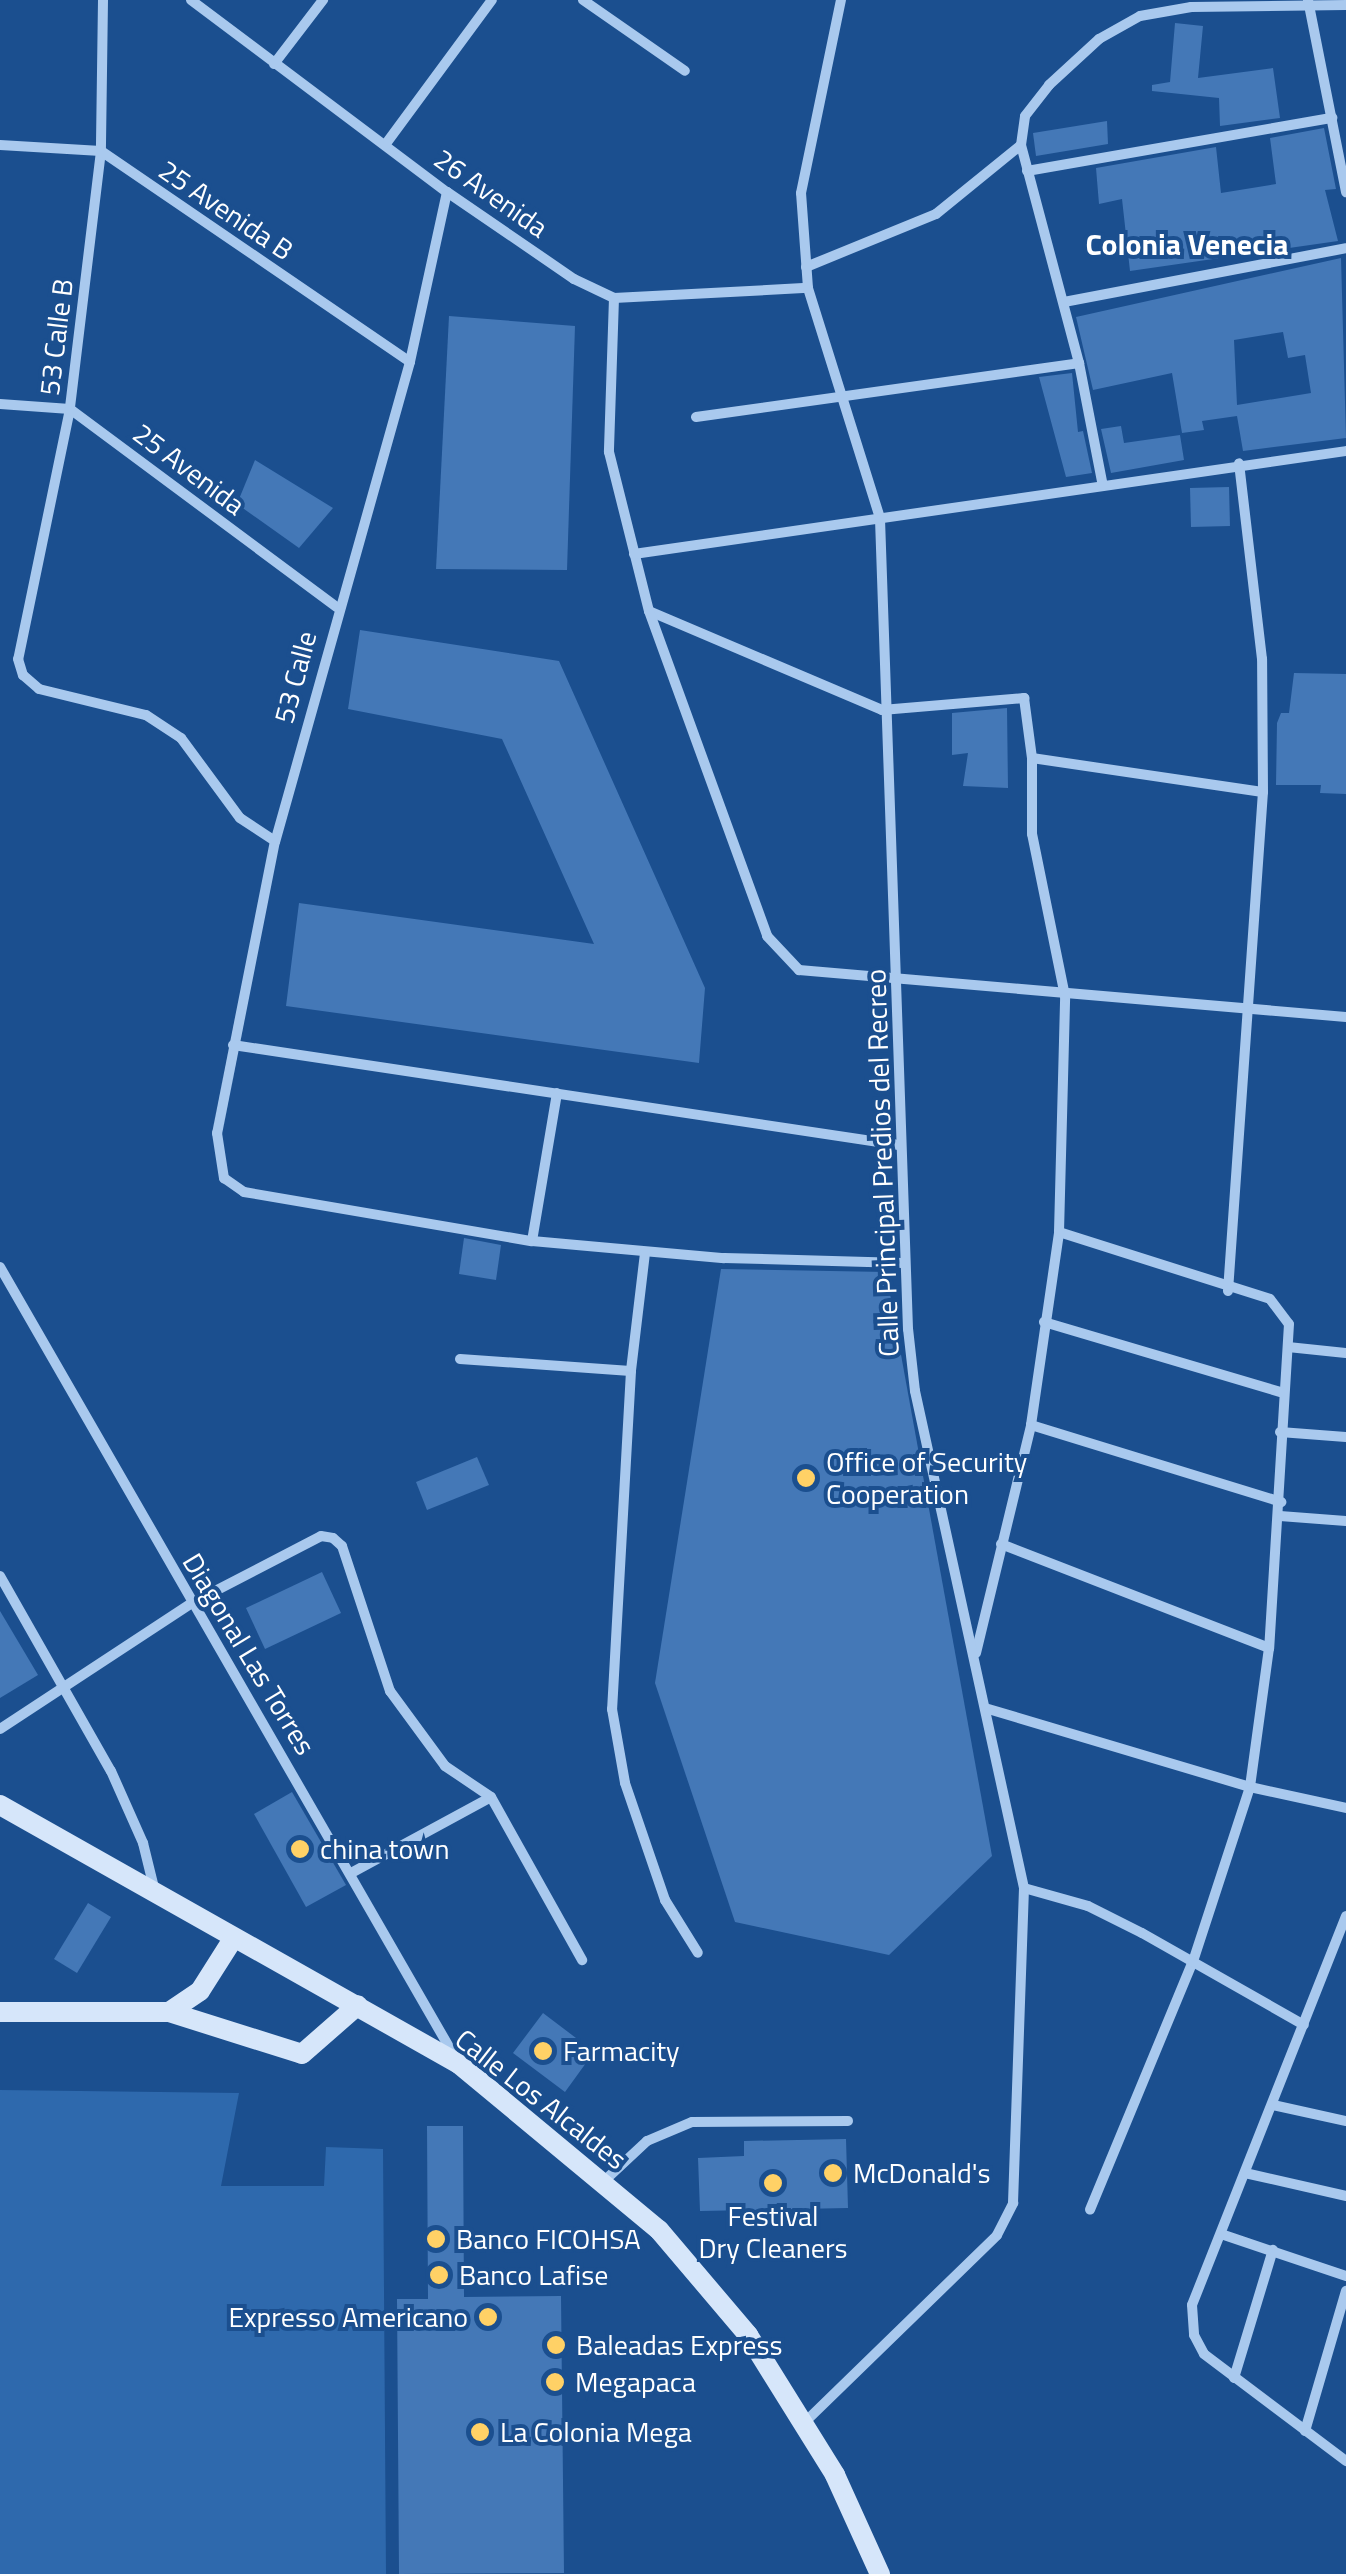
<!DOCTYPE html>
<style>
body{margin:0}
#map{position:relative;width:1346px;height:2574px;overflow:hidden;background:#1b4f8f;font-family:"Titillium Web",sans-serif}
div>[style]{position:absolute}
.green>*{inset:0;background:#2e69ad}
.building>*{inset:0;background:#4478b7}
.street>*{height:10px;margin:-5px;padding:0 5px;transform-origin:5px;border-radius:5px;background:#a9c9ee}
.secondary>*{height:20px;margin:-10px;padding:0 10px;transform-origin:10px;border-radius:10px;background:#d6e6fa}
.dots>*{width:28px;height:28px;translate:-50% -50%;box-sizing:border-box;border:5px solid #1b4f8f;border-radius:50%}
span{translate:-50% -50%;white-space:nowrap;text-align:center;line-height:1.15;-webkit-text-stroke:8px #1b4f8f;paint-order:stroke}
.street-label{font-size:28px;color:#fff}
.poi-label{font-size:28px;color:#fff}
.left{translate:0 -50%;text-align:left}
.right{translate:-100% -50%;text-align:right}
.neighbourhood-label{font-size:30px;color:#fff;font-weight:700}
</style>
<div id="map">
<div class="green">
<i style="clip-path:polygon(0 2090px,239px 2093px,221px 2186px,324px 2186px,326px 2147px,383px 2149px,386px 2574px,0 2574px)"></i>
</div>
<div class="building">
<i style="clip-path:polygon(1175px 23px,1203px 26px,1198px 78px,1273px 68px,1280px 118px,1220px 126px,1219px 98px,1152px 91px,1152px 85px,1170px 82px)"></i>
<i style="clip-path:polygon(1107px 121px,1108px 144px,1036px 156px,1033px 133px)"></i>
<i style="clip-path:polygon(1324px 128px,1336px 189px,1325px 190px,1338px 241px,1130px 271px,1122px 199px,1099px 204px,1096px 168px,1216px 147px,1221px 193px,1276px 184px,1270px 138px)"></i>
<i style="clip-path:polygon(evenodd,1341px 258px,1346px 438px,1243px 451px,1237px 416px,1202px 421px,1204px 430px,1182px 433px,1172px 373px,1093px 390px,1076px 317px,1341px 258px,1283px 332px,1288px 358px,1305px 355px,1311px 393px,1237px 405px,1234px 340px,1283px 332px)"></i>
<i style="clip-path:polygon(449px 316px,575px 326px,567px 570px,436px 569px)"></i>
<i style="clip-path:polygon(1072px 373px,1078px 432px,1083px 431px,1092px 473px,1066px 477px,1039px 377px)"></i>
<i style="clip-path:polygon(1121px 426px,1124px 443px,1180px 435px,1184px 460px,1111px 473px,1101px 429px)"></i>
<i style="clip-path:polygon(255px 460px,333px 508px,299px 548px,237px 504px)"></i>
<i style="clip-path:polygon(1229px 487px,1230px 526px,1191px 527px,1190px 488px)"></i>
<i style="clip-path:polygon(360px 630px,559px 661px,705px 988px,699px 1063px,286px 1006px,299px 903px,594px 944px,502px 739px,348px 709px)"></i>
<i style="clip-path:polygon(1294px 673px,1346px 674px,1346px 794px,1320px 793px,1321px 785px,1276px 785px,1277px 723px,1281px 713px,1289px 713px)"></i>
<i style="clip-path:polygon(1007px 708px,1008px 788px,963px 786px,968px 753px,952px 755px,952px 713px)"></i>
<i style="clip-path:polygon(464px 1238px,501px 1245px,496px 1280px,459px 1274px)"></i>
<i style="clip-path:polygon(721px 1269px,886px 1272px,992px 1856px,889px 1955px,735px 1922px,655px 1683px)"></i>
<i style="clip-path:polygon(477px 1457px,489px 1485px,427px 1510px,416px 1482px)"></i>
<i style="clip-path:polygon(322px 1572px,341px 1613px,265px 1649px,246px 1608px)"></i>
<i style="clip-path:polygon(0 1611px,38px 1675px,0 1698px)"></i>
<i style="clip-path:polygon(292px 1792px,346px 1885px,306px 1907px,254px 1814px)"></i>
<i style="clip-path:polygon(88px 1903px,111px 1917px,77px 1973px,54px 1959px)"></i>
<i style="clip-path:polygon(543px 2013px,576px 2038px,568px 2049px,586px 2063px,565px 2092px,513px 2053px)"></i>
<i style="clip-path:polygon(427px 2126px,463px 2126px,464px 2297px,561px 2296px,564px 2573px,399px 2574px,397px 2299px,428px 2299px)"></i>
<i style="clip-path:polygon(846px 2139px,848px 2208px,700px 2211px,698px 2158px,744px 2156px,744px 2141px)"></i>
</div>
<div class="street">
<i style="left:103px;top:0;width:151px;rotate:90.8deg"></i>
<i style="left:101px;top:151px;width:260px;rotate:96.9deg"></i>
<i style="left:70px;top:409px;width:255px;rotate:101.7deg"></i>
<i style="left:18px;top:659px;width:17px;rotate:73deg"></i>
<i style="left:23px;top:675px;width:21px;rotate:41deg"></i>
<i style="left:39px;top:689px;width:110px;rotate:13.7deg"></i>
<i style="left:146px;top:715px;width:42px;rotate:33.3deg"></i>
<i style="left:181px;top:738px;width:99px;rotate:53.6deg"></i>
<i style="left:240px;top:818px;width:42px;rotate:33.3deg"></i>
<i style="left:191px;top:0;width:320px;rotate:36.9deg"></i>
<i style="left:447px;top:192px;width:154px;rotate:34.4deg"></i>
<i style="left:574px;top:279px;width:44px;rotate:25.4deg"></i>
<i style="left:614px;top:298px;width:194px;rotate:-3deg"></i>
<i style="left:583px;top:0;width:124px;rotate:34.8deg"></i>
<i style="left:1308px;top:0;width:196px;rotate:78.8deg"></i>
<i style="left:274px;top:64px;width:81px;rotate:-52.6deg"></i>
<i style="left:0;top:145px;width:101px;rotate:3.4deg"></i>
<i style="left:101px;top:151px;width:374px;rotate:34.3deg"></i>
<i style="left:385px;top:145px;width:180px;rotate:-53.6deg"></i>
<i style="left:1021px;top:145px;width:226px;rotate:75.1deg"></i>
<i style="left:1079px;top:363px;width:125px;rotate:79deg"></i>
<i style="left:1027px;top:171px;width:310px;rotate:-9.9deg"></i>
<i style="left:447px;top:192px;width:174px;rotate:102.3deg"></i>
<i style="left:410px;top:362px;width:498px;rotate:105.7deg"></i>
<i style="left:275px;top:841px;width:298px;rotate:101.2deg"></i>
<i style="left:217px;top:1133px;width:46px;rotate:81.2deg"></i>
<i style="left:224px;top:1178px;width:24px;rotate:35deg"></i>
<i style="left:244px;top:1192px;width:292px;rotate:9.7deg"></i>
<i style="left:532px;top:1241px;width:193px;rotate:5.1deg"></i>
<i style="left:724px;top:1258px;width:179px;rotate:1.6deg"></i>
<i style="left:806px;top:267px;width:140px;rotate:-22.2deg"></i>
<i style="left:936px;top:214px;width:109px;rotate:-39.1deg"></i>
<i style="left:1021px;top:145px;width:29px;rotate:-82deg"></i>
<i style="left:1025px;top:116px;width:39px;rotate:-52deg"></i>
<i style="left:1049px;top:85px;width:68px;rotate:-42.6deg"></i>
<i style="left:1099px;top:39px;width:47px;rotate:-29.3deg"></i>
<i style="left:1140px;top:16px;width:52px;rotate:-10deg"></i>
<i style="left:1191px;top:7px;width:155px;rotate:-0.7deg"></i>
<i style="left:614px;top:298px;width:154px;rotate:91.9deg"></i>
<i style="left:609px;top:452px;width:164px;rotate:75.9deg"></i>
<i style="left:649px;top:611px;width:253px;rotate:23deg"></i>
<i style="left:882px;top:710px;width:143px;rotate:-4.8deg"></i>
<i style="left:1024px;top:698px;width:61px;rotate:82.4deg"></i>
<i style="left:1032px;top:758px;width:233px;rotate:8.4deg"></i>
<i style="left:1064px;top:302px;width:287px;rotate:-10.8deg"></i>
<i style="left:0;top:404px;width:70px;rotate:4.1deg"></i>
<i style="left:70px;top:409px;width:332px;rotate:36.6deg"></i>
<i style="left:696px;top:417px;width:387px;rotate:-8deg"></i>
<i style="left:634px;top:554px;width:719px;rotate:-8.23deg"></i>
<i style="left:649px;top:611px;width:346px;rotate:70deg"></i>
<i style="left:767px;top:936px;width:47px;rotate:46.7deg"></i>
<i style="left:799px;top:970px;width:549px;rotate:4.91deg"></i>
<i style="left:233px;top:1045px;width:673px;rotate:8.54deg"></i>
<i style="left:1059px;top:1232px;width:221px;rotate:17.6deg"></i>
<i style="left:1270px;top:1299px;width:31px;rotate:53deg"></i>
<i style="left:1289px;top:1324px;width:325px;rotate:93.5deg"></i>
<i style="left:1269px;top:1648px;width:140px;rotate:97.8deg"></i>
<i style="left:1250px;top:1787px;width:183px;rotate:108.1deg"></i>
<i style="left:1193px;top:1961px;width:269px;rotate:112.5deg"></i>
<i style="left:532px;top:1241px;width:150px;rotate:-80.4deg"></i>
<i style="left:645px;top:1253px;width:119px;rotate:96.8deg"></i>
<i style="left:631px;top:1371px;width:339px;rotate:93.2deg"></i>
<i style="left:612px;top:1709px;width:75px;rotate:80deg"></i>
<i style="left:625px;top:1783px;width:124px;rotate:71.1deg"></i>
<i style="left:665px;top:1900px;width:62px;rotate:58.1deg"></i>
<i style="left:0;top:1267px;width:914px;rotate:60.07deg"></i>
<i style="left:1228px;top:1291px;width:500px;rotate:-85.99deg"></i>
<i style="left:1263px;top:792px;width:133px;rotate:-90.4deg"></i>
<i style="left:1262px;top:659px;width:197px;rotate:-96.7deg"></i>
<i style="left:1044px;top:1322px;width:246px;rotate:16.5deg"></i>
<i style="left:1288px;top:1347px;width:58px;rotate:5.9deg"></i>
<i style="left:460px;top:1359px;width:171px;rotate:4deg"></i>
<i style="left:1031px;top:1425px;width:262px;rotate:17.1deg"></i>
<i style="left:1280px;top:1432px;width:66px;rotate:4.3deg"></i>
<i style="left:1280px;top:1516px;width:66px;rotate:4.3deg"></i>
<i style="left:1001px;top:1544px;width:287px;rotate:21.2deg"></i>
<i style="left:0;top:1576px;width:224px;rotate:60.4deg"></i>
<i style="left:111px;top:1771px;width:79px;rotate:66deg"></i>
<i style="left:143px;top:1843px;width:50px;rotate:76.2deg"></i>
<i style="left:976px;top:1653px;width:235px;rotate:-76.4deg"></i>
<i style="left:1031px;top:1425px;width:195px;rotate:-81.7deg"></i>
<i style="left:1059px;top:1232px;width:236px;rotate:-88.5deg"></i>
<i style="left:1065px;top:996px;width:165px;rotate:-101.5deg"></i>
<i style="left:1032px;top:834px;width:76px;rotate:-90deg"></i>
<i style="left:985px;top:1708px;width:277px;rotate:16.6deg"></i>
<i style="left:1250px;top:1787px;width:98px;rotate:12.3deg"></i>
<i style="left:0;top:1729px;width:230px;rotate:-33.3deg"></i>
<i style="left:192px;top:1603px;width:145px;rotate:-27.4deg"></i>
<i style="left:321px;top:1536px;width:12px;rotate:9deg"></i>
<i style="left:333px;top:1538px;width:12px;rotate:42deg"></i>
<i style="left:342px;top:1546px;width:153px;rotate:71.7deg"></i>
<i style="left:390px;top:1691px;width:93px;rotate:53.7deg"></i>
<i style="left:445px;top:1766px;width:55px;rotate:34deg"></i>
<i style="left:491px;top:1797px;width:187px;rotate:60.8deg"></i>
<i style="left:353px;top:1872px;width:157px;rotate:-28.5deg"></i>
<i style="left:1024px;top:1888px;width:66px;rotate:15.7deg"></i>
<i style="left:1088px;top:1906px;width:60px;rotate:26.6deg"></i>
<i style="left:1142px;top:1933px;width:186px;rotate:29.6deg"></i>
<i style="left:1346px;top:1916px;width:418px;rotate:111.6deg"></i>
<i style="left:1192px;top:2305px;width:30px;rotate:86deg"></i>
<i style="left:1194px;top:2335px;width:21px;rotate:62deg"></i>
<i style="left:1204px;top:2354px;width:178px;rotate:37deg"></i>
<i style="left:1273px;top:2105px;width:75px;rotate:12.4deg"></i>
<i style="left:1245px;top:2173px;width:104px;rotate:12.8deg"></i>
<i style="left:603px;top:2182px;width:60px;rotate:-43deg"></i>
<i style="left:647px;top:2141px;width:49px;rotate:-22.9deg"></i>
<i style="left:692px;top:2122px;width:156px;rotate:-0.4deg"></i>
<i style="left:1221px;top:2234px;width:132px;rotate:18.6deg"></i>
<i style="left:1234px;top:2378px;width:134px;rotate:-73.1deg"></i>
<i style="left:804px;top:2423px;width:269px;rotate:-44.2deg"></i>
<i style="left:997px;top:2235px;width:36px;rotate:-63deg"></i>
<i style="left:1013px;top:2203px;width:315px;rotate:-88deg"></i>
<i style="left:1024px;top:1888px;width:509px;rotate:-102.37deg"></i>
<i style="left:915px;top:1391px;width:62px;rotate:-96.4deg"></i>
<i style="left:908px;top:1329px;width:811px;rotate:-91.98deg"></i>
<i style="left:880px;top:518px;width:241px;rotate:-107.4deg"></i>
<i style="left:808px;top:288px;width:95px;rotate:-94.2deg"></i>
<i style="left:801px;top:193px;width:197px;rotate:-78.3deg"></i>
<i style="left:1305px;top:2431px;width:146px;rotate:-73.7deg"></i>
</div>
<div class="secondary">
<i style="left:0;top:1805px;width:527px;rotate:29.43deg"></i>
<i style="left:459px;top:2064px;width:260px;rotate:39.7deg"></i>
<i style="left:659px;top:2230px;width:138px;rotate:49.7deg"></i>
<i style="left:748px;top:2335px;width:165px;rotate:58.1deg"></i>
<i style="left:835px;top:2475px;width:109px;rotate:65.6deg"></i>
<i style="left:0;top:2012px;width:169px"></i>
<i style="left:169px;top:2012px;width:139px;rotate:17.5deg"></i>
<i style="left:302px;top:2054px;width:74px;rotate:-41.2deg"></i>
<i style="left:169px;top:2012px;width:37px;rotate:-34deg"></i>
<i style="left:200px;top:1991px;width:62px;rotate:-57.6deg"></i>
</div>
<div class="dots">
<i style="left:806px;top:1478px;background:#ffd166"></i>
<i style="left:300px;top:1849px;background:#ffd166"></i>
<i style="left:543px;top:2051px;background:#ffd166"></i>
<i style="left:833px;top:2173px;background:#ffd166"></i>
<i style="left:773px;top:2183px;background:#ffd166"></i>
<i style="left:436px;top:2239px;background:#ffd166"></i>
<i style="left:439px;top:2275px;background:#ffd166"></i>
<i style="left:488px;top:2317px;background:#ffd166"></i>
<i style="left:556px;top:2345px;background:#ffd166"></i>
<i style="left:555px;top:2382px;background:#ffd166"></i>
<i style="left:480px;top:2432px;background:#ffd166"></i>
</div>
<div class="street-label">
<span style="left:491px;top:193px;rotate:35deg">26 Avenida</span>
<span style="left:226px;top:210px;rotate:34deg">25 Avenida B</span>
<span style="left:56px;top:337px;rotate:-83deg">53 Calle B</span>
<span style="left:189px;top:469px;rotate:37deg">25 Avenida</span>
<span style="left:295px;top:677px;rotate:-75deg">53 Calle</span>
<span style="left:882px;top:1163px;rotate:-92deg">Calle Principal Predios del Recreo</span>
<span style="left:249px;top:1654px;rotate:59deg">Diagonal Las Torres</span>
<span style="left:541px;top:2099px;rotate:38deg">Calle Los Alcaldes</span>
</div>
<div class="poi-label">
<span class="left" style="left:826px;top:1478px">Office of Security<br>Cooperation</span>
<span class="left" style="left:320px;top:1849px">china town</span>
<span class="left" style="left:563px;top:2051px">Farmacity</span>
<span class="left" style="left:853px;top:2173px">McDonald's</span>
<span style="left:773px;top:2232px">Festival<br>Dry Cleaners</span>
<span class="left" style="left:456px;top:2239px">Banco FICOHSA</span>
<span class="left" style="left:459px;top:2275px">Banco Lafise</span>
<span class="right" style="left:468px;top:2317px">Expresso Americano</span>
<span class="left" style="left:576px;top:2345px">Baleadas Express</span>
<span class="left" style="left:575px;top:2382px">Megapaca</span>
<span class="left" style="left:500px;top:2432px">La Colonia Mega</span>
</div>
<div class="neighbourhood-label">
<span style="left:1187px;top:244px">Colonia Venecia</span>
</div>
</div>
